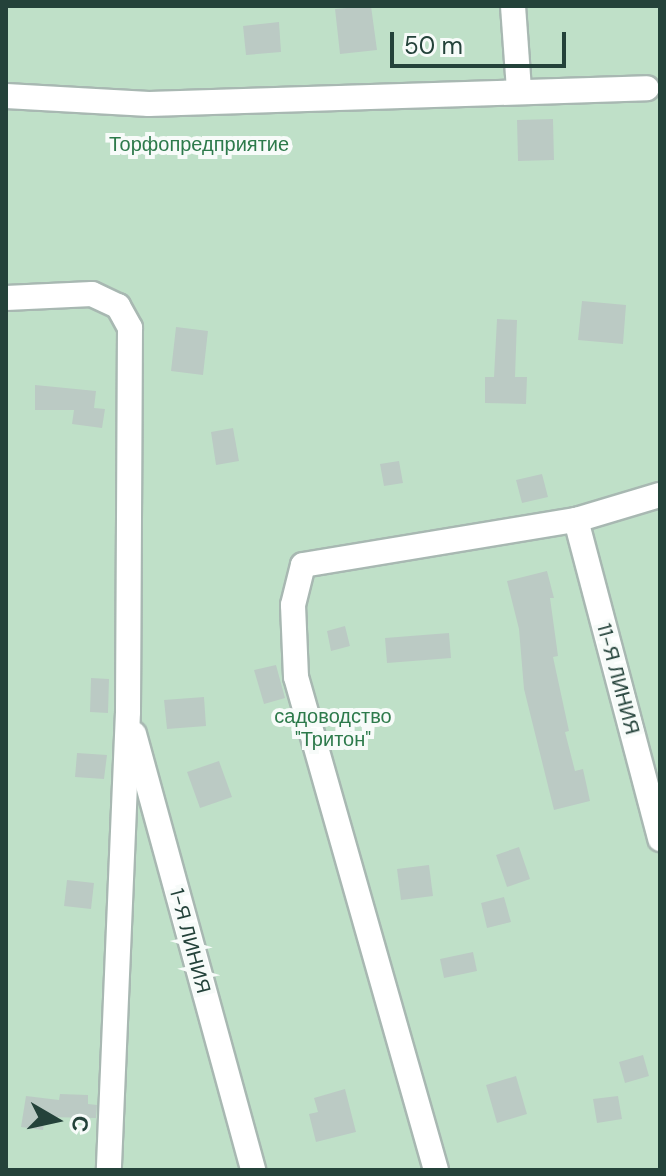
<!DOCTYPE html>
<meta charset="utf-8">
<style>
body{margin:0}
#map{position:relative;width:666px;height:1176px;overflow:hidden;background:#e6efeb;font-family:"DM Sans",sans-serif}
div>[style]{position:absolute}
.green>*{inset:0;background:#bfe0c8}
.building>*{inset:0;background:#bbcac4}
.roads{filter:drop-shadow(2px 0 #a8b8b2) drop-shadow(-2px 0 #a8b8b2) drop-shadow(0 2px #a8b8b2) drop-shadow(0 -2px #a8b8b2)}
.minor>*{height:24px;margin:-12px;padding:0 12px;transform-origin:12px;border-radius:12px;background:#fff}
span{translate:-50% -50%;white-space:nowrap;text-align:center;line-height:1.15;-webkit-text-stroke:8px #f7fbf9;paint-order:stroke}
.park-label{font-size:20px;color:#2d7a4b}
.street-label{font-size:20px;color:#24423a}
.frame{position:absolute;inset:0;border:8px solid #24423a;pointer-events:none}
.north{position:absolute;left:16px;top:1080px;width:80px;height:80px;-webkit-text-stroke:6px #f7fbf9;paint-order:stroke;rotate:99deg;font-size:22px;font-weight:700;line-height:32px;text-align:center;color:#24423a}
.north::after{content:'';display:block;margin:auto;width:28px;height:36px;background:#24423a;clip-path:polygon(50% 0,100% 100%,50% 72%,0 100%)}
.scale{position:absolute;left:390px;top:32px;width:176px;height:36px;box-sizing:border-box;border:4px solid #24423a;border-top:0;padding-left:10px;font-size:24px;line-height:28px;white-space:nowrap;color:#24423a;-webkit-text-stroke:6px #f7fbf9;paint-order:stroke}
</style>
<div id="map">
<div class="green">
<i style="clip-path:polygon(6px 6px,660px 6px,660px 1170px,6px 1170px)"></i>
</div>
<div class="building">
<i style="clip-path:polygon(371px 6px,377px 50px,340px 54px,335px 9px)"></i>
<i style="clip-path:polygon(279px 22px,281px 52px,246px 55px,243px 26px)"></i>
<i style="clip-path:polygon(553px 119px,554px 160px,518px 161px,517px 120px)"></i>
<i style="clip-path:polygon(582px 301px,626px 305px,623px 344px,578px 340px)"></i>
<i style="clip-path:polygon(497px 319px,517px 320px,515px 377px,527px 377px,526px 404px,485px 403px,485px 377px,494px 377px)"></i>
<i style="clip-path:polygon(176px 327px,208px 331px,203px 375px,171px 371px)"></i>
<i style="clip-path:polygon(35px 385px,96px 391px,94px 408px,105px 409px,102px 428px,72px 424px,74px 410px,35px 410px)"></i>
<i style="clip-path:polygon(233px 428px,239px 461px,216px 465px,211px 432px)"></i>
<i style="clip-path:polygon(399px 461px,403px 483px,384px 486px,380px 464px)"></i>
<i style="clip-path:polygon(542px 474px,548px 497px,522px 503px,516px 480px)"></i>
<i style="clip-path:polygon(547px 571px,554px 598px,550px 598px,558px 656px,553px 657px,569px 731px,565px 732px,575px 771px,583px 769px,590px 801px,554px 810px,524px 689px,519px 629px,507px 581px)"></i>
<i style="clip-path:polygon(345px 626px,350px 646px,331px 651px,327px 631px)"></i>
<i style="clip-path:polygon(449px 633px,451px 658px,387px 663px,385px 638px)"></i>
<i style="clip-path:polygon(276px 665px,285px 698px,264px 704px,254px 670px)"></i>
<i style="clip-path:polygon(91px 678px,109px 679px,108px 713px,90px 712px)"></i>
<i style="clip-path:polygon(204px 697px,206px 726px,167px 729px,164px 700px)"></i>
<i style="clip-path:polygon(77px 753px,107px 755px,104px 779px,75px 777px)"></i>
<i style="clip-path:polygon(219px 761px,232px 797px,200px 808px,187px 772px)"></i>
<i style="clip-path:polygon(519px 847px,530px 879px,507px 887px,496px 855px)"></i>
<i style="clip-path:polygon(429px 865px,433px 896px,401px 900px,397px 869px)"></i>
<i style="clip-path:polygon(67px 880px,94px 883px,91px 909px,64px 906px)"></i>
<i style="clip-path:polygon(504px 897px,511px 922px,487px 928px,481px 903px)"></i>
<i style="clip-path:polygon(473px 952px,477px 971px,444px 978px,440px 959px)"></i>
<i style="clip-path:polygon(643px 1055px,649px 1076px,625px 1083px,619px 1062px)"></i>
<i style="clip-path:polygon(516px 1076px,527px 1114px,497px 1123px,486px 1085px)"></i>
<i style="clip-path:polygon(345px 1089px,356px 1132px,316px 1142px,309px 1114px,318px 1112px,314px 1098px)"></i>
<i style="clip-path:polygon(60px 1094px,88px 1095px,88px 1104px,97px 1105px,96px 1118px,45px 1117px,43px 1130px,21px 1127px,26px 1096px,59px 1100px)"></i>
<i style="clip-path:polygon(618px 1096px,622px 1119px,597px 1123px,593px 1099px)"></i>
</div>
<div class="roads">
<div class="minor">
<i style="left:513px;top:6px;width:84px;rotate:85.9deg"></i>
<i style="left:6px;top:96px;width:143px;rotate:3.2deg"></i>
<i style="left:149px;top:104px;width:498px;rotate:-1.8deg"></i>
<i style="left:6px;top:298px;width:86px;rotate:-2.7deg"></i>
<i style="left:92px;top:294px;width:29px;rotate:25deg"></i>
<i style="left:118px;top:306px;width:25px;rotate:61deg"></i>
<i style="left:130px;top:328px;width:384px;rotate:90.3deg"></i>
<i style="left:128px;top:712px;width:458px;rotate:92.4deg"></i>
<i style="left:576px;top:520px;width:330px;rotate:75.2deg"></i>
<i style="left:134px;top:734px;width:452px;rotate:74.7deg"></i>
<i style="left:436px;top:1170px;width:512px;rotate:-105.85deg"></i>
<i style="left:296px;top:677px;width:72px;rotate:-92.4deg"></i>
<i style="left:293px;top:605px;width:41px;rotate:-76deg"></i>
<i style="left:303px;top:565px;width:277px;rotate:-9.4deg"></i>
<i style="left:576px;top:520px;width:88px;rotate:-16.6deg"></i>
</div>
</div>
<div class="park-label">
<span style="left:199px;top:144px">Торфопредприятие</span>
<span style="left:333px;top:728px">садоводство<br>"Тритон"</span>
</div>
<div class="street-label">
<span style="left:618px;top:679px;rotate:75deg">11-Я ЛИНИЯ</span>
<span style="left:190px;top:941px;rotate:75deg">1-Я ЛИНИЯ</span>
</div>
<div class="frame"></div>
<div class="north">С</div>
<div class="scale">50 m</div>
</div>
